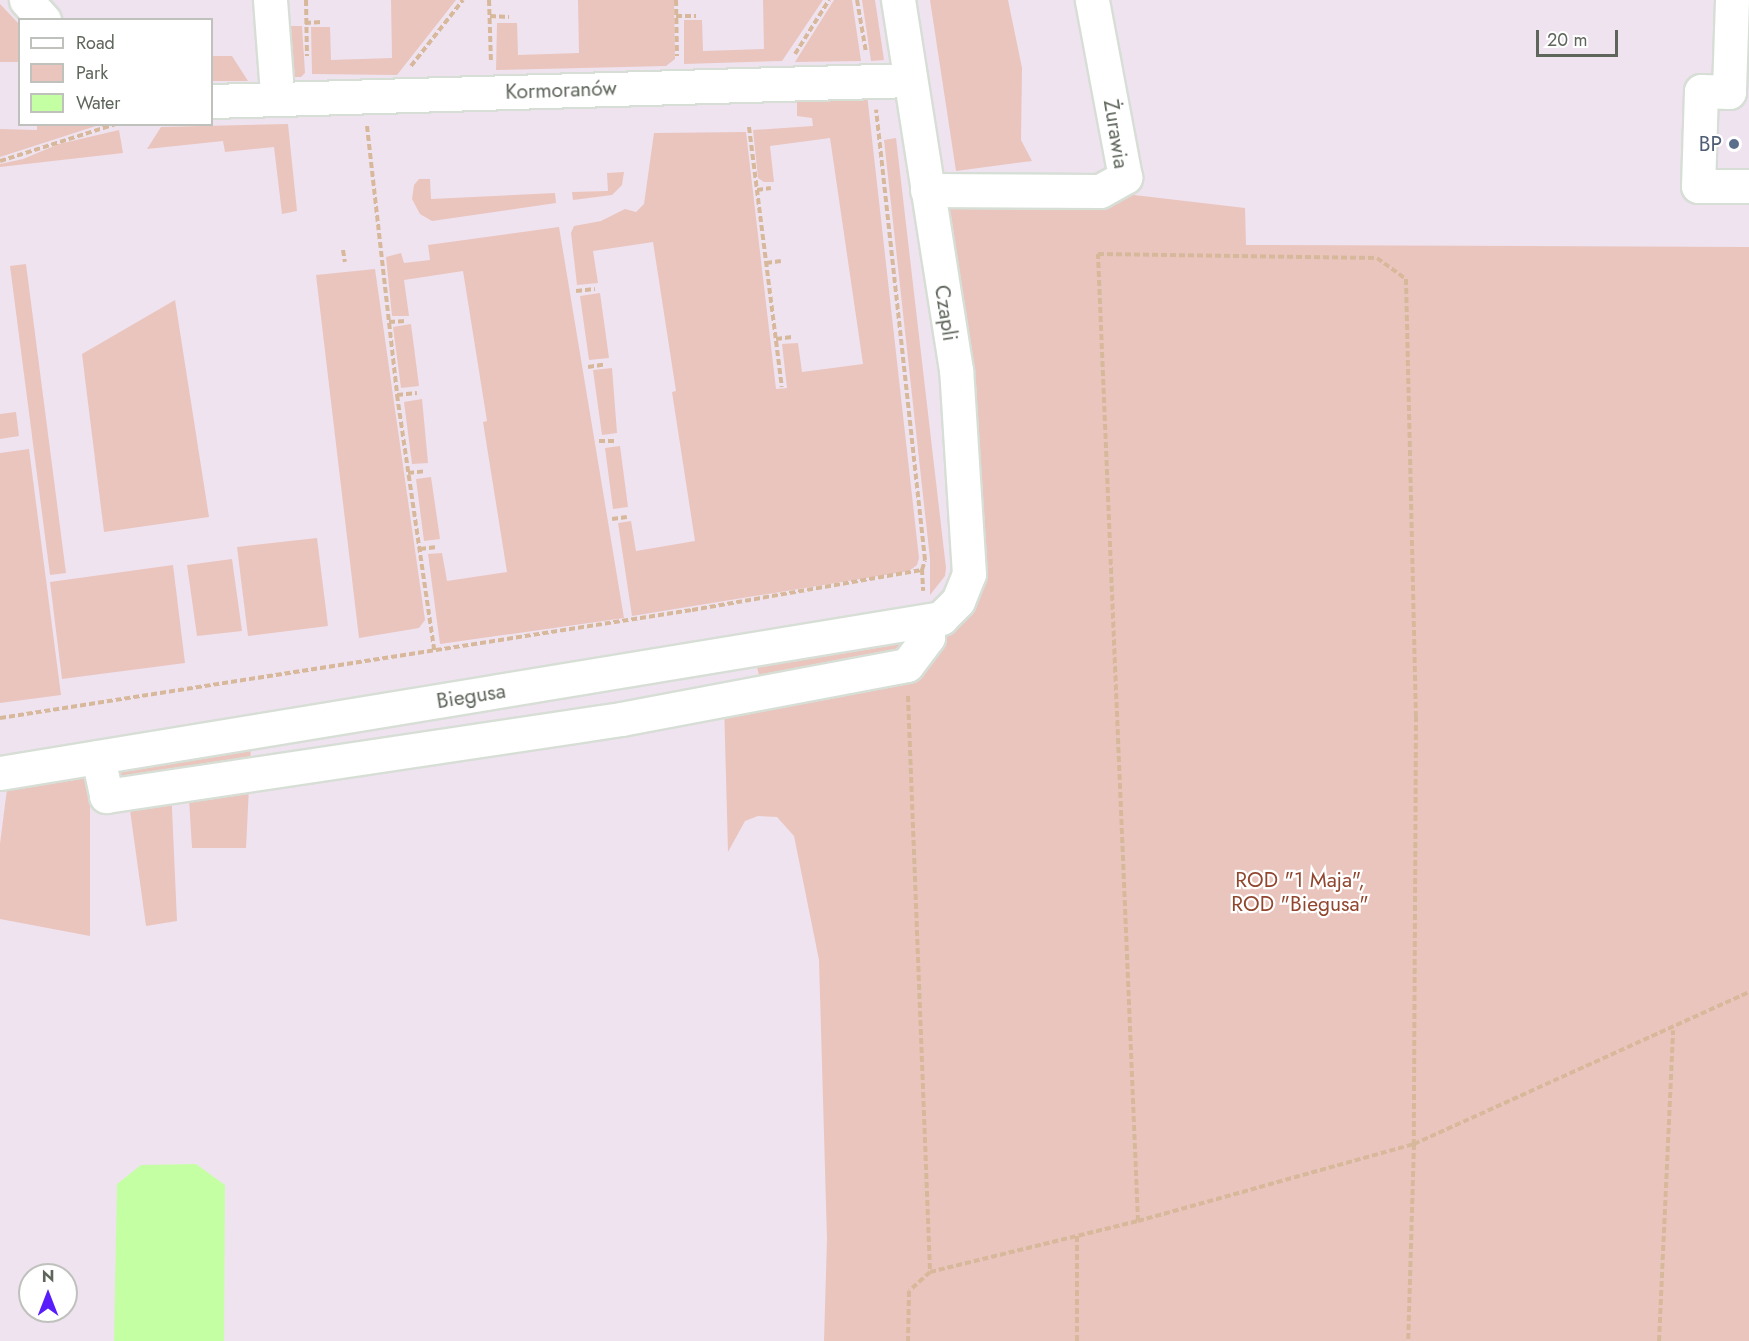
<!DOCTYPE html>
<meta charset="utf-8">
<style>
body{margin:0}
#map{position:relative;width:1749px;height:1341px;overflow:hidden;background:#efe3f0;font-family:Jost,sans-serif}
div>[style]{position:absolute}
.green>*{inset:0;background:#eac5bd}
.water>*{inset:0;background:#c5ffa3}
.path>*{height:4px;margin-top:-2px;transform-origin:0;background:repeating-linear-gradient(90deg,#d8b89b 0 6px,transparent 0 9px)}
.roads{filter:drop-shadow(2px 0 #d7ded6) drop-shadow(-2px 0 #d7ded6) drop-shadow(0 2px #d7ded6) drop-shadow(0 -2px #d7ded6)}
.minor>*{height:33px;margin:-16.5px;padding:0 16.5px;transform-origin:16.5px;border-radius:16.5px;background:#fff}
.dots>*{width:16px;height:16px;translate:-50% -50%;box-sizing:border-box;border:3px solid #fff;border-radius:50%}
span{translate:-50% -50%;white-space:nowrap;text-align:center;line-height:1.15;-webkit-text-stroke:4.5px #fff;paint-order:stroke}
.street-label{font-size:21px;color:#5e655b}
.service-label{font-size:21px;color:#4e5e75}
.right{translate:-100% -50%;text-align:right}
.park-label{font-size:21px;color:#91462e}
.legend{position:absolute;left:18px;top:18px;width:195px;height:108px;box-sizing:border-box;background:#fff;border:2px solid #bfc1bd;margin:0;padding:8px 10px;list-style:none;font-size:18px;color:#5e655b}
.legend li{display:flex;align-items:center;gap:12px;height:30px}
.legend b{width:30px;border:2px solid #bfc1bd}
.north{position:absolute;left:18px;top:1263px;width:60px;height:60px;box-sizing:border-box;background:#fff;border:2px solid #bfc1bd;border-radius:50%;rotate:0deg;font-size:16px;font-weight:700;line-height:24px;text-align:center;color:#5e655b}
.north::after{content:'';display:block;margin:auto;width:21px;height:27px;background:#591dfb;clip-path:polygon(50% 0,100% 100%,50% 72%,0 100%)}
.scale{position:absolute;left:1536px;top:30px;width:82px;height:27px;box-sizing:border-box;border:3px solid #5e655b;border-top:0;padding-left:8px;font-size:18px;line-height:21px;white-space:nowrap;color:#5e655b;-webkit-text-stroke:4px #fff;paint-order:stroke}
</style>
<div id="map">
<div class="green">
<i style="clip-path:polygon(391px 0,456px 0,397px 75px,312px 74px,311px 27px,330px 27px,331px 60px,392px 58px)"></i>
<i style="clip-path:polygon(578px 0,674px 0,675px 59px,666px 66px,496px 70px,497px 23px,517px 23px,518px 55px,579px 53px)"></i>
<i style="clip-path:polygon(763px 0,823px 0,782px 61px,684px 64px,684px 20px,702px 20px,703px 51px,764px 49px)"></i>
<i style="clip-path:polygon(834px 0,852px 0,861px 61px,795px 62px)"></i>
<i style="clip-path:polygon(862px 0,875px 0,884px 60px,871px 61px)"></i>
<i style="clip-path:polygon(930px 0,1008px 0,1022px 68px,1021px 140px,1032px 161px,956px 171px)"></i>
<i style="clip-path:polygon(0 4px,19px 24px,19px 62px,0 62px)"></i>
<i style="clip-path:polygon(288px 26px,302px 26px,305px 73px,301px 77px,289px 77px)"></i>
<i style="clip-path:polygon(212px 56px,232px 56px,248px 81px,212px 81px)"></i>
<i style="clip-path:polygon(867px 94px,919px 558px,917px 565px,909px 571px,632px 616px,618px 523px,631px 521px,636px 551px,695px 541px,672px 392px,676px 391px,653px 242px,593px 251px,598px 283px,577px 285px,571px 233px,574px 226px,601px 221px,625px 209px,636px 212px,644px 204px,654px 133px,746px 132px,776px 389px,787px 388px,782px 344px,798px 343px,802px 372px,863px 364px,830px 138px,770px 146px,774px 182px,764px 182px,758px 178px,753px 130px,813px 126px,812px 118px,797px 116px,797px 97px)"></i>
<i style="clip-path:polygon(288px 124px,297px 211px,282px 214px,274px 147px,225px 152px,223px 141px,147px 149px,161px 127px)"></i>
<i style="clip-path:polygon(37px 125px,99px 125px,0 157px,0 129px,37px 130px)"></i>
<i style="clip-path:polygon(119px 130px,123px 153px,0 167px,0 164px,23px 159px,59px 144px)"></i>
<i style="clip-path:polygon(896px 138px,946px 568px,945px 576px,930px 595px,930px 559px,884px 140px)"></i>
<i style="clip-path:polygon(624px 172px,622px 185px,612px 195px,573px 200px,572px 192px,608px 191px,607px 173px)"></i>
<i style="clip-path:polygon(419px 179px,430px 179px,431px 199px,555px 193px,556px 203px,432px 221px,420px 214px,412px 199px,414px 185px)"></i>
<i style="clip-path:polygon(927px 190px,1100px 191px,1245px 208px,1246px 245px,1749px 247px,1749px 1341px,824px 1341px,827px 1239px,819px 960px,794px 836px,777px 817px,758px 816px,745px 821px,728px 852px,724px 701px,763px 693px,753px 649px,959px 601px)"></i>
<i style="clip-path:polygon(559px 227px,624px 618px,440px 644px,428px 554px,442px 553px,447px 581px,507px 572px,483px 422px,487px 421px,463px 271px,404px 280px,409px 316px,392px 316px,386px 257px,401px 253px,404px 263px,430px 260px,428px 245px)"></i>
<i style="clip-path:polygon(26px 264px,66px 573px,50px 575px,10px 266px)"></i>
<i style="clip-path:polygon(375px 269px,425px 620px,419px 628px,359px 638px,316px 275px)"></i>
<i style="clip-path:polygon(600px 293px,609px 358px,589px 360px,580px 296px)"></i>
<i style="clip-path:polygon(175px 300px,209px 517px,104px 532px,82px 354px)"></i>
<i style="clip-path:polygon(411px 324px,419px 386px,401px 388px,393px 327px)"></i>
<i style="clip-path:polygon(612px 368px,617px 433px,602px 435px,593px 370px)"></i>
<i style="clip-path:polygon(422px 399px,428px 463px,412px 464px,404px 402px)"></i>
<i style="clip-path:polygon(16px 412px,19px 436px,0 439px,0 414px)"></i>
<i style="clip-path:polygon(620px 446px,628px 507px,613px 509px,605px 448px)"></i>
<i style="clip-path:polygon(29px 449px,61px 695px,0 703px,0 453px)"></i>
<i style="clip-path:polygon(431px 477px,440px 539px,424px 541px,416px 479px)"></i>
<i style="clip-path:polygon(317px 538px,328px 626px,248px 636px,237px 547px)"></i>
<i style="clip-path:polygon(232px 559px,242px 631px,197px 636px,187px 565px)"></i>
<i style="clip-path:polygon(173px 565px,185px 663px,62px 679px,50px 582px)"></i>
<i style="clip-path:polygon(251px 746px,246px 848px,192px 848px,188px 783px,171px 786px,177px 921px,146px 926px,129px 803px,106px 796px,102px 773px)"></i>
<i style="clip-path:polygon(90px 775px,90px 936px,0 919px,0 844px,7px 789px)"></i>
</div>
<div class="water">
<i style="clip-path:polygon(196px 1164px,225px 1185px,224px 1341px,114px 1341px,117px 1184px,141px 1165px)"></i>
</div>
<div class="path">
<i style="left:306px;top:0;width:56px;rotate:89deg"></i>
<i style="left:489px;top:0;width:62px;rotate:88.2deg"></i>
<i style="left:676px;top:0;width:56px;rotate:89deg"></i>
<i style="left:857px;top:0;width:53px;rotate:80.2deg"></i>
<i style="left:490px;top:16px;width:19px;rotate:3deg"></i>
<i style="left:676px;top:16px;width:20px"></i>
<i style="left:305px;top:23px;width:17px;rotate:-3deg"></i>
<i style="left:795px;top:54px;width:64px;rotate:-57.8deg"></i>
<i style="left:411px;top:66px;width:84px;rotate:-51.8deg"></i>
<i style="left:367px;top:126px;width:271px;rotate:83.6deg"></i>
<i style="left:397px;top:395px;width:258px;rotate:81.7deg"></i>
<i style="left:749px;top:127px;width:262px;rotate:82.8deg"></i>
<i style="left:0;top:161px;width:122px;rotate:-17.7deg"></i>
<i style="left:757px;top:190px;width:14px;rotate:-8deg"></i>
<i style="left:343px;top:250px;width:12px;rotate:81deg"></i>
<i style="left:766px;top:263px;width:15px;rotate:-8deg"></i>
<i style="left:576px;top:291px;width:19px;rotate:-6deg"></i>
<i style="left:389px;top:322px;width:17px;rotate:-3deg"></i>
<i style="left:776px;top:339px;width:16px;rotate:-7deg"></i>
<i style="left:588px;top:367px;width:18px;rotate:-9deg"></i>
<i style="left:397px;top:395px;width:20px;rotate:-6deg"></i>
<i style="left:599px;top:441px;width:16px"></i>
<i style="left:408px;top:473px;width:18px;rotate:-6deg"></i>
<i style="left:612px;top:519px;width:15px;rotate:-8deg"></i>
<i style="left:420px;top:549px;width:17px;rotate:-7deg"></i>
<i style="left:922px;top:569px;width:22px;rotate:87deg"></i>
<i style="left:908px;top:696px;width:576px;rotate:87.81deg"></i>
<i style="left:930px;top:1272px;width:28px;rotate:138deg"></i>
<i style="left:909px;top:1291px;width:50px;rotate:91.1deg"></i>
<i style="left:0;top:718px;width:700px;rotate:-8.87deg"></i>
<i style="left:692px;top:610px;width:233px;rotate:-9.9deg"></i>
<i style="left:922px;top:570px;width:10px;rotate:-73deg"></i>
<i style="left:925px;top:560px;width:453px;rotate:-96.2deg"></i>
<i style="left:1138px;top:1221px;width:968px;rotate:-92.37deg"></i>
<i style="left:1098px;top:254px;width:279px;rotate:0.8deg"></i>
<i style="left:1377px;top:258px;width:36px;rotate:36deg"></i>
<i style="left:1406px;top:279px;width:437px;rotate:88.7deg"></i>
<i style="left:1416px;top:716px;width:428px;rotate:90.3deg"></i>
<i style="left:1414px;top:1144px;width:197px;rotate:91.7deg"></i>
<i style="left:930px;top:1272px;width:214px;rotate:-13.8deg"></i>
<i style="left:1138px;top:1221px;width:287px;rotate:-15.6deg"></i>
<i style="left:1414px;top:1144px;width:368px;rotate:-24.4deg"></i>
<i style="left:1077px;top:1341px;width:105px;rotate:-90deg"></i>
<i style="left:1659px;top:1341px;width:311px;rotate:-87.4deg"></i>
</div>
<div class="roads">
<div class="minor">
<i style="left:26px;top:0;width:27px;rotate:48deg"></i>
<i style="left:270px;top:0;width:80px;rotate:85.7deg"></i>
<i style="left:1732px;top:0;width:92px;rotate:91.9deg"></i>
<i style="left:1729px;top:92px;width:28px;rotate:-178deg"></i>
<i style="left:1701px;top:91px;width:95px;rotate:91.8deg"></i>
<i style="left:1698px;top:186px;width:51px"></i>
<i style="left:212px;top:101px;width:698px;rotate:-1.72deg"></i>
<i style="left:927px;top:190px;width:173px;rotate:0.3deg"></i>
<i style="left:1100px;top:191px;width:29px;rotate:-29deg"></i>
<i style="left:1125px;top:177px;width:180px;rotate:-100.6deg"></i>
<i style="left:98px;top:757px;width:40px;rotate:78deg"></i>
<i style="left:106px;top:796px;width:521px;rotate:-8.5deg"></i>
<i style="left:621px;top:719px;width:291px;rotate:-10.7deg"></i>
<i style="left:907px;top:665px;width:35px;rotate:-53deg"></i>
<i style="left:928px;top:637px;width:16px;rotate:-97deg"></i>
<i style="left:0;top:773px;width:954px;rotate:-9.35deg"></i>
<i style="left:941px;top:618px;width:24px;rotate:-45deg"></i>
<i style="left:958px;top:601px;width:29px;rotate:-68deg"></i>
<i style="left:969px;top:574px;width:204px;rotate:-93.6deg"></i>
<i style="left:956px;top:370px;width:375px;rotate:-98.9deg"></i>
</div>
</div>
<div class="dots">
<i style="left:1734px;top:144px;background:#5c6f8a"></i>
</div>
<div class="street-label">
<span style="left:561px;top:90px;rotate:-2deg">Kormoranów</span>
<span style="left:1116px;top:134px;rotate:81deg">Żurawia</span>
<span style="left:946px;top:313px;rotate:81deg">Czapli</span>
<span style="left:471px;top:696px;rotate:-9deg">Biegusa</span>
</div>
<div class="service-label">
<span class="right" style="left:1722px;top:144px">BP</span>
</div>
<div class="park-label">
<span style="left:1300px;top:892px">ROD "1 Maja",<br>ROD "Biegusa"</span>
</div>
<ul class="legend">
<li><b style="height:8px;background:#fff"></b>Road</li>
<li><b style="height:16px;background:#eac5bd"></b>Park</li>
<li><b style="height:16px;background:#c5ffa3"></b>Water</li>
</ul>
<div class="north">N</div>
<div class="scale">20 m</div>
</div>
